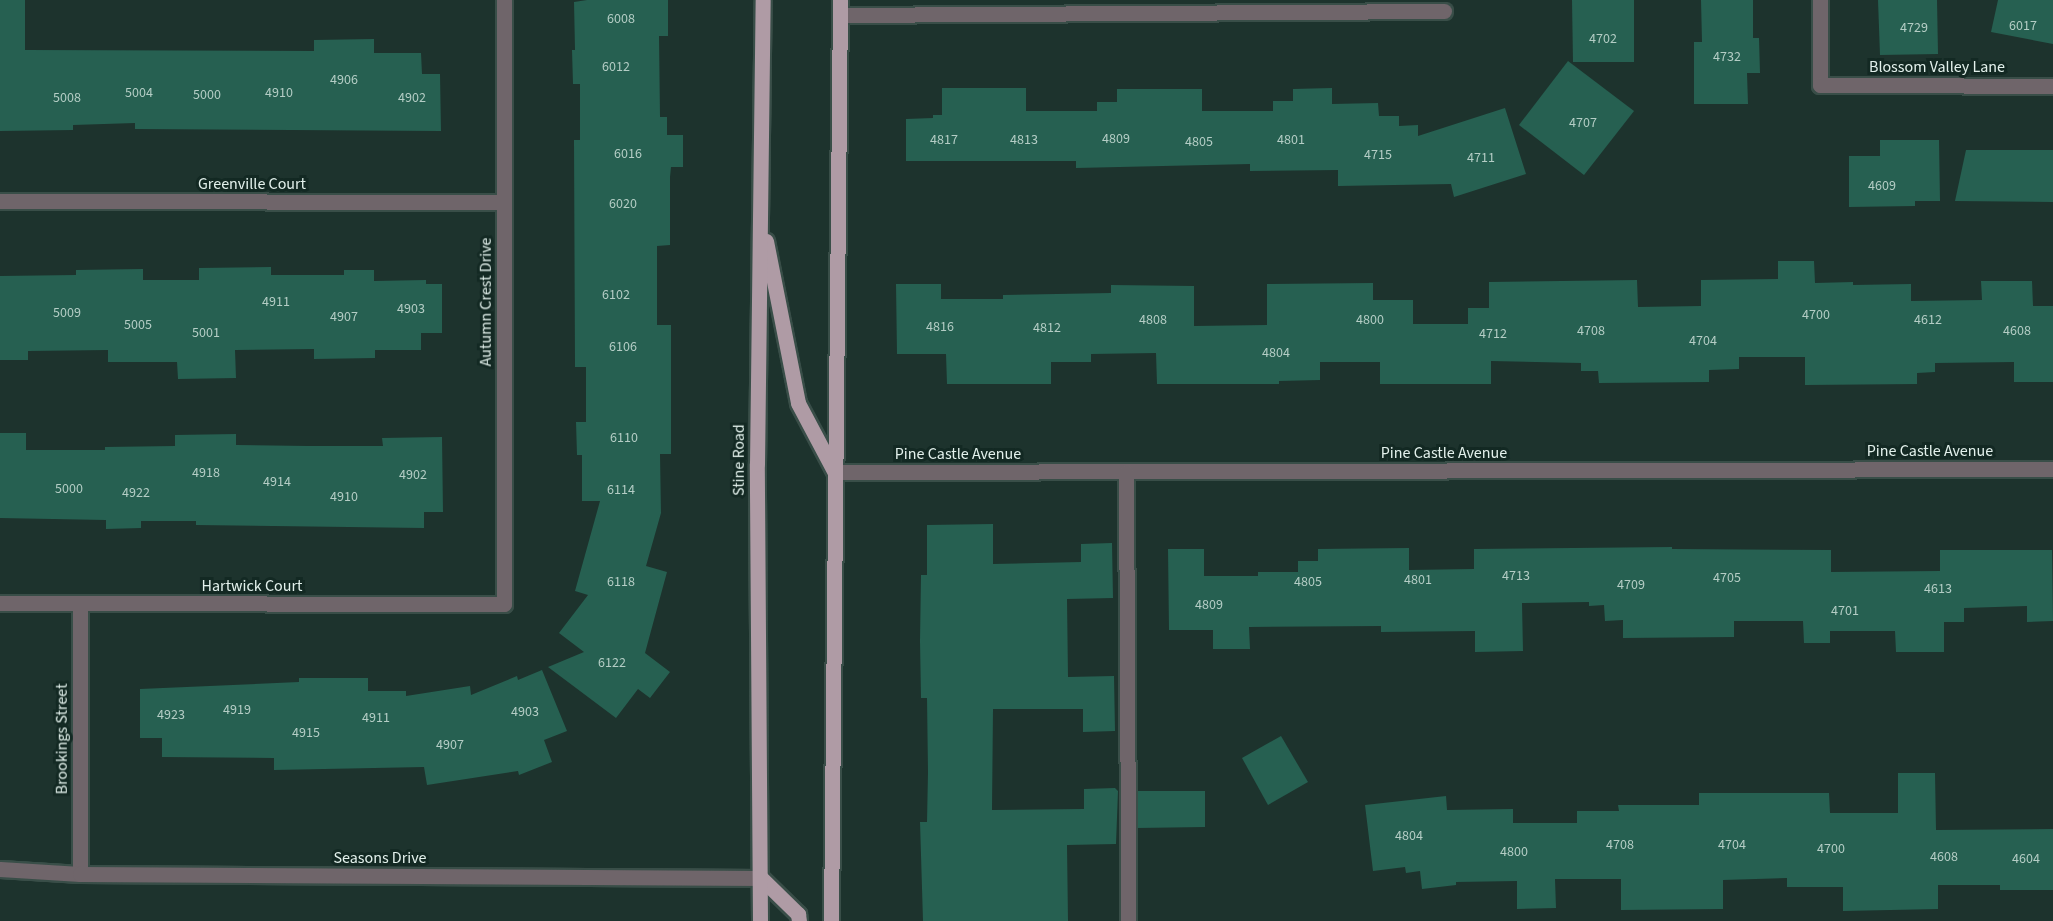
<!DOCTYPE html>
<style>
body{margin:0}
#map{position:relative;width:2053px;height:921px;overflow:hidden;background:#1d332d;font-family:"Source Sans 3",sans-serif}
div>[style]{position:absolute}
.building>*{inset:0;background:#266051}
.roads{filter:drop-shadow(2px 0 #394e48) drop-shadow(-2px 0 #394e48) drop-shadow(0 2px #394e48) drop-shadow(0 -2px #394e48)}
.minor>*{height:15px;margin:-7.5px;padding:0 7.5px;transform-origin:7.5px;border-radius:7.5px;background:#6f656a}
.major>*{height:15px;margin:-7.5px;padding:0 7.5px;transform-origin:7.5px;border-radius:7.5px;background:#af9ba5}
span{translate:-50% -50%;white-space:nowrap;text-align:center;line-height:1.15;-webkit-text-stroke:6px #132923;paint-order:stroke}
.number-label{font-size:14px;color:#b4cdc5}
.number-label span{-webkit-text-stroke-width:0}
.street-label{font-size:16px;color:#e3f1ec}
</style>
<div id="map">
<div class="building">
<i style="clip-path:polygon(0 0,25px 0,25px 50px,314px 51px,314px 40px,374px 39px,374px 53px,421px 53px,422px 74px,440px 74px,441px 131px,135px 129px,135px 123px,73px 125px,73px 130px,0 131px)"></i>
<i style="clip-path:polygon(587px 0,668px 0,668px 36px,659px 36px,660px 117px,667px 117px,667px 135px,683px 135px,683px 167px,671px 167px,670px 177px,670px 245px,657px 246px,657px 325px,671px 325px,671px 454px,660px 454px,661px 513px,646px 566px,667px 572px,645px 653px,670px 672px,650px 698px,638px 689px,616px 718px,548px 667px,584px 652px,559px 633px,588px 595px,575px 591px,600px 501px,582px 501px,582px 455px,577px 455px,576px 422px,586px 422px,586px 367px,575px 367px,574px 140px,580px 140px,580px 84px,573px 84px,572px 50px,575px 50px,574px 2px)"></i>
<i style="clip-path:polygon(1572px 0,1634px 0,1634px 62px,1573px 62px)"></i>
<i style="clip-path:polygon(1701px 0,1753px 0,1753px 38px,1759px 38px,1760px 73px,1747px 73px,1748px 104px,1694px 104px,1694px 42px,1702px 42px)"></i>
<i style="clip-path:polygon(1878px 0,1937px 0,1938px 54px,1880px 55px)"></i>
<i style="clip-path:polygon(1998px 0,2053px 0,2053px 44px,1991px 32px)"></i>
<i style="clip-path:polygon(1568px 61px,1634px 111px,1584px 175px,1519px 125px)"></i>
<i style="clip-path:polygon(942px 88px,1026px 88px,1026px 111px,1097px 111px,1097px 102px,1117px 102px,1117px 89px,1202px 89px,1202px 111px,1273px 111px,1273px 101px,1293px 101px,1293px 89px,1332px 88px,1332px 104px,1378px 103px,1379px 116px,1399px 116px,1399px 126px,1418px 125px,1418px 136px,1505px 108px,1526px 174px,1454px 197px,1451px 184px,1338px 186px,1338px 170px,1250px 171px,1250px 164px,1076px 168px,1076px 161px,906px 161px,906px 119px,933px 118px,933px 115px,942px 115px)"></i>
<i style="clip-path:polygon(1880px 140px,1939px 140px,1940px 201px,1915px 201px,1915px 206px,1849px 207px,1849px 156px,1880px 156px)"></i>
<i style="clip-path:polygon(1966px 150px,2053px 150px,2053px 202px,1955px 201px)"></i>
<i style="clip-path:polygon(1778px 261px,1814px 261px,1815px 283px,1853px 282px,1853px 285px,1911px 284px,1911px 301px,1982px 300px,1981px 281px,2032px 281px,2033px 306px,2053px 306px,2053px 382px,2014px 382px,2014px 362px,1935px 363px,1935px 372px,1917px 373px,1917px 384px,1805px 385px,1805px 357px,1739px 357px,1739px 369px,1709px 370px,1709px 382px,1599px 383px,1598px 371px,1581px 371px,1581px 363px,1491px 361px,1491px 384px,1380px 384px,1380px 362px,1320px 362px,1320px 380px,1279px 381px,1279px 384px,1157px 384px,1156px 353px,1091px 354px,1091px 362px,1051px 362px,1051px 384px,947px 384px,946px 354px,897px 354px,896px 284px,941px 284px,941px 299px,1003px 299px,1003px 295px,1111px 293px,1111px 285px,1194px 286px,1194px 326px,1267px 325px,1267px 284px,1373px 283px,1373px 300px,1413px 300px,1413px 324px,1468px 324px,1468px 308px,1489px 308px,1489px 282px,1637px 280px,1638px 307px,1701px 306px,1701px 280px,1778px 279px)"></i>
<i style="clip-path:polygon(271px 267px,271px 275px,344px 275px,344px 270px,374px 270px,374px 281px,426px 280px,426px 284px,442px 284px,442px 333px,421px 333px,421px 350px,375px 350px,375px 358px,314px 359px,314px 349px,235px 350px,236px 378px,178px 379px,177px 362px,108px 362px,108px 350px,28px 351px,28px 360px,0 360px,0 276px,76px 275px,76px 270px,143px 269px,143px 280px,199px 280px,199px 268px)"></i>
<i style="clip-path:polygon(0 433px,26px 433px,26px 450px,105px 450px,105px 447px,175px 446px,175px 435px,236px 434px,236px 445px,308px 446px,383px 446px,382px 438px,442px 437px,443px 512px,424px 512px,424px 528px,196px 525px,196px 521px,141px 521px,141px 528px,106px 529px,106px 520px,0 518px)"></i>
<i style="clip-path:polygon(993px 524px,993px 564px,1081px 562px,1081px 544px,1112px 543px,1113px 598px,1067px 599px,1068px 677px,1114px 676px,1115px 731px,1083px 732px,1083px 709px,993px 709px,992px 810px,1084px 809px,1084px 789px,1115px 788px,1118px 791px,1116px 844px,1067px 845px,1068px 921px,923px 921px,920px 822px,927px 822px,928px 772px,927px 698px,921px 698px,920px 641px,921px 575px,927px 575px,927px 525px)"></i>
<i style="clip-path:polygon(1672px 547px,1672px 549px,1831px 550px,1831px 572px,1940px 571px,1940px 550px,2052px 550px,2053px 621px,2027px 622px,2027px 606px,1964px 608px,1964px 622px,1944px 622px,1944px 652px,1896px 652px,1895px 631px,1830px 631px,1830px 643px,1804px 643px,1803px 621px,1734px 621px,1734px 637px,1623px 638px,1623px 620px,1605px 621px,1604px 605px,1589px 606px,1589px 602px,1522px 603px,1523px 651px,1475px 652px,1475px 631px,1381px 632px,1381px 626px,1249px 627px,1250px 649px,1213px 649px,1213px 630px,1169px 630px,1168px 549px,1204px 549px,1204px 576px,1258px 576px,1258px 572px,1298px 572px,1298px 561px,1318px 561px,1318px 549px,1409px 548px,1409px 570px,1474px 569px,1474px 549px)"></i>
<i style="clip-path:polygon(542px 670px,567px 731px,544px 740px,552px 762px,519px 775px,518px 771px,427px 785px,424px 767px,274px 770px,274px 758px,162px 757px,162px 738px,140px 738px,140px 689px,299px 682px,299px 678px,368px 678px,368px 691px,406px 691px,406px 696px,470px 686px,471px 695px,517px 676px,518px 680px)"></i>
<i style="clip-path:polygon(1281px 736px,1308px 782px,1268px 805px,1242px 758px)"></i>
<i style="clip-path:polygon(1898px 773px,1935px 773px,1936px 830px,2053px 829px,2053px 890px,2000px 890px,2000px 885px,1938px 885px,1938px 909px,1843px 911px,1843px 887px,1787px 887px,1787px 878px,1723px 880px,1723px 909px,1621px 910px,1621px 879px,1555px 879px,1556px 908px,1517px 909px,1517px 881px,1456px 882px,1456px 885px,1422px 889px,1420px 871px,1406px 873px,1405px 867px,1373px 871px,1365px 805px,1446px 796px,1447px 810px,1513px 809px,1513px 823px,1577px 823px,1577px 811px,1619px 811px,1618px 805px,1699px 805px,1699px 793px,1829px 793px,1830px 813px,1898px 813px)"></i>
<i style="clip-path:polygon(1137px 791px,1205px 791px,1205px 827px,1137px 828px)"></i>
</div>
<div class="roads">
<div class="minor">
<i style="left:1820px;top:0;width:85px;rotate:90deg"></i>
<i style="left:1820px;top:85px;width:233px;rotate:0.2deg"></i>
<i style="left:840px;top:15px;width:604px;rotate:-0.38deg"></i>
<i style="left:0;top:201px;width:504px;rotate:0.11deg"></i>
<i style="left:835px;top:472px;width:1218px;rotate:-0.14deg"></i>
<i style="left:1126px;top:472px;width:449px;rotate:89.7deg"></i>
<i style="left:0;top:603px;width:504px;rotate:0.11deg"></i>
<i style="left:504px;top:604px;width:604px;rotate:-90deg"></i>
<i style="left:80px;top:604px;width:270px;rotate:90deg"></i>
<i style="left:0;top:869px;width:80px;rotate:3.6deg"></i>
<i style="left:80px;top:874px;width:681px;rotate:0.34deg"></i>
</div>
<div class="major">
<i style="left:766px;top:241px;width:165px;rotate:78.8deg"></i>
<i style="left:798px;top:403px;width:77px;rotate:62.1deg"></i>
<i style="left:761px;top:878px;width:52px;rotate:44.2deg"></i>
<i style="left:798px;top:914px;width:7px;rotate:82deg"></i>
<i style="left:760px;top:921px;width:457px;rotate:-90.4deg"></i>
<i style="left:757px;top:464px;width:464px;rotate:-89.3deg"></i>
<i style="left:831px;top:921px;width:921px;rotate:-89.44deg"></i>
</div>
</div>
<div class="number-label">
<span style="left:621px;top:19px">6008</span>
<span style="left:2023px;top:26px">6017</span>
<span style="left:1914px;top:28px">4729</span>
<span style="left:1603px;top:39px">4702</span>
<span style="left:1727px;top:57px">4732</span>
<span style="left:616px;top:67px">6012</span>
<span style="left:344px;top:80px">4906</span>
<span style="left:139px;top:93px">5004</span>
<span style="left:279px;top:93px">4910</span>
<span style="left:207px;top:95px">5000</span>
<span style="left:67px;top:98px">5008</span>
<span style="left:412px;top:98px">4902</span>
<span style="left:1583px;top:123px">4707</span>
<span style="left:1116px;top:139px">4809</span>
<span style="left:944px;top:140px">4817</span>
<span style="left:1024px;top:140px">4813</span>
<span style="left:1291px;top:140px">4801</span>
<span style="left:1199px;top:142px">4805</span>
<span style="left:628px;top:154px">6016</span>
<span style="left:1378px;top:155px">4715</span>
<span style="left:1481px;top:158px">4711</span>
<span style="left:1882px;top:186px">4609</span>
<span style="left:623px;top:204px">6020</span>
<span style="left:616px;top:295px">6102</span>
<span style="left:276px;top:302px">4911</span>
<span style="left:411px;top:309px">4903</span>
<span style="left:67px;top:313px">5009</span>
<span style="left:1816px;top:315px">4700</span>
<span style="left:344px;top:317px">4907</span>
<span style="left:1153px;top:320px">4808</span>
<span style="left:1370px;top:320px">4800</span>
<span style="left:1928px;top:320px">4612</span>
<span style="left:138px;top:325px">5005</span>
<span style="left:940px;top:327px">4816</span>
<span style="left:1047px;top:328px">4812</span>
<span style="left:1591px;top:331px">4708</span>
<span style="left:2017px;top:331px">4608</span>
<span style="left:206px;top:333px">5001</span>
<span style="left:1493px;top:334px">4712</span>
<span style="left:1703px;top:341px">4704</span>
<span style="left:623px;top:347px">6106</span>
<span style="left:1276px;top:353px">4804</span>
<span style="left:624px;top:438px">6110</span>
<span style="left:206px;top:473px">4918</span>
<span style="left:413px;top:475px">4902</span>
<span style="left:277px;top:482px">4914</span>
<span style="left:69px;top:489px">5000</span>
<span style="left:621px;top:490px">6114</span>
<span style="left:136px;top:493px">4922</span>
<span style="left:344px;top:497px">4910</span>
<span style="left:1516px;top:576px">4713</span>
<span style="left:1727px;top:578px">4705</span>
<span style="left:1418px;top:580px">4801</span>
<span style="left:621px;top:582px">6118</span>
<span style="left:1308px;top:582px">4805</span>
<span style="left:1631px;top:585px">4709</span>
<span style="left:1938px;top:589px">4613</span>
<span style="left:1209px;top:605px">4809</span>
<span style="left:1845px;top:611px">4701</span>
<span style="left:612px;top:663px">6122</span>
<span style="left:237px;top:710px">4919</span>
<span style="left:525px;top:712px">4903</span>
<span style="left:171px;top:715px">4923</span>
<span style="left:376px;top:718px">4911</span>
<span style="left:306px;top:733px">4915</span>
<span style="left:450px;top:745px">4907</span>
<span style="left:1409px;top:836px">4804</span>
<span style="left:1620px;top:845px">4708</span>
<span style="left:1732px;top:845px">4704</span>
<span style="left:1831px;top:849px">4700</span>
<span style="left:1514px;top:852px">4800</span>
<span style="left:1944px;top:857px">4608</span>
<span style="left:2026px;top:859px">4604</span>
</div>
<div class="street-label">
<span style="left:1937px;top:67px">Blossom Valley Lane</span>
<span style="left:252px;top:184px">Greenville Court</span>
<span style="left:486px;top:302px;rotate:-90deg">Autumn Crest Drive</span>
<span style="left:1930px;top:451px">Pine Castle Avenue</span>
<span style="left:1444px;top:453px">Pine Castle Avenue</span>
<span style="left:958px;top:454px">Pine Castle Avenue</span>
<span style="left:739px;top:460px;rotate:-90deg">Stine Road</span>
<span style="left:252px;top:586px">Hartwick Court</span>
<span style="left:62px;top:739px;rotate:-90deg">Brookings Street</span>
<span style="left:380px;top:858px">Seasons Drive</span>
</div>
</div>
